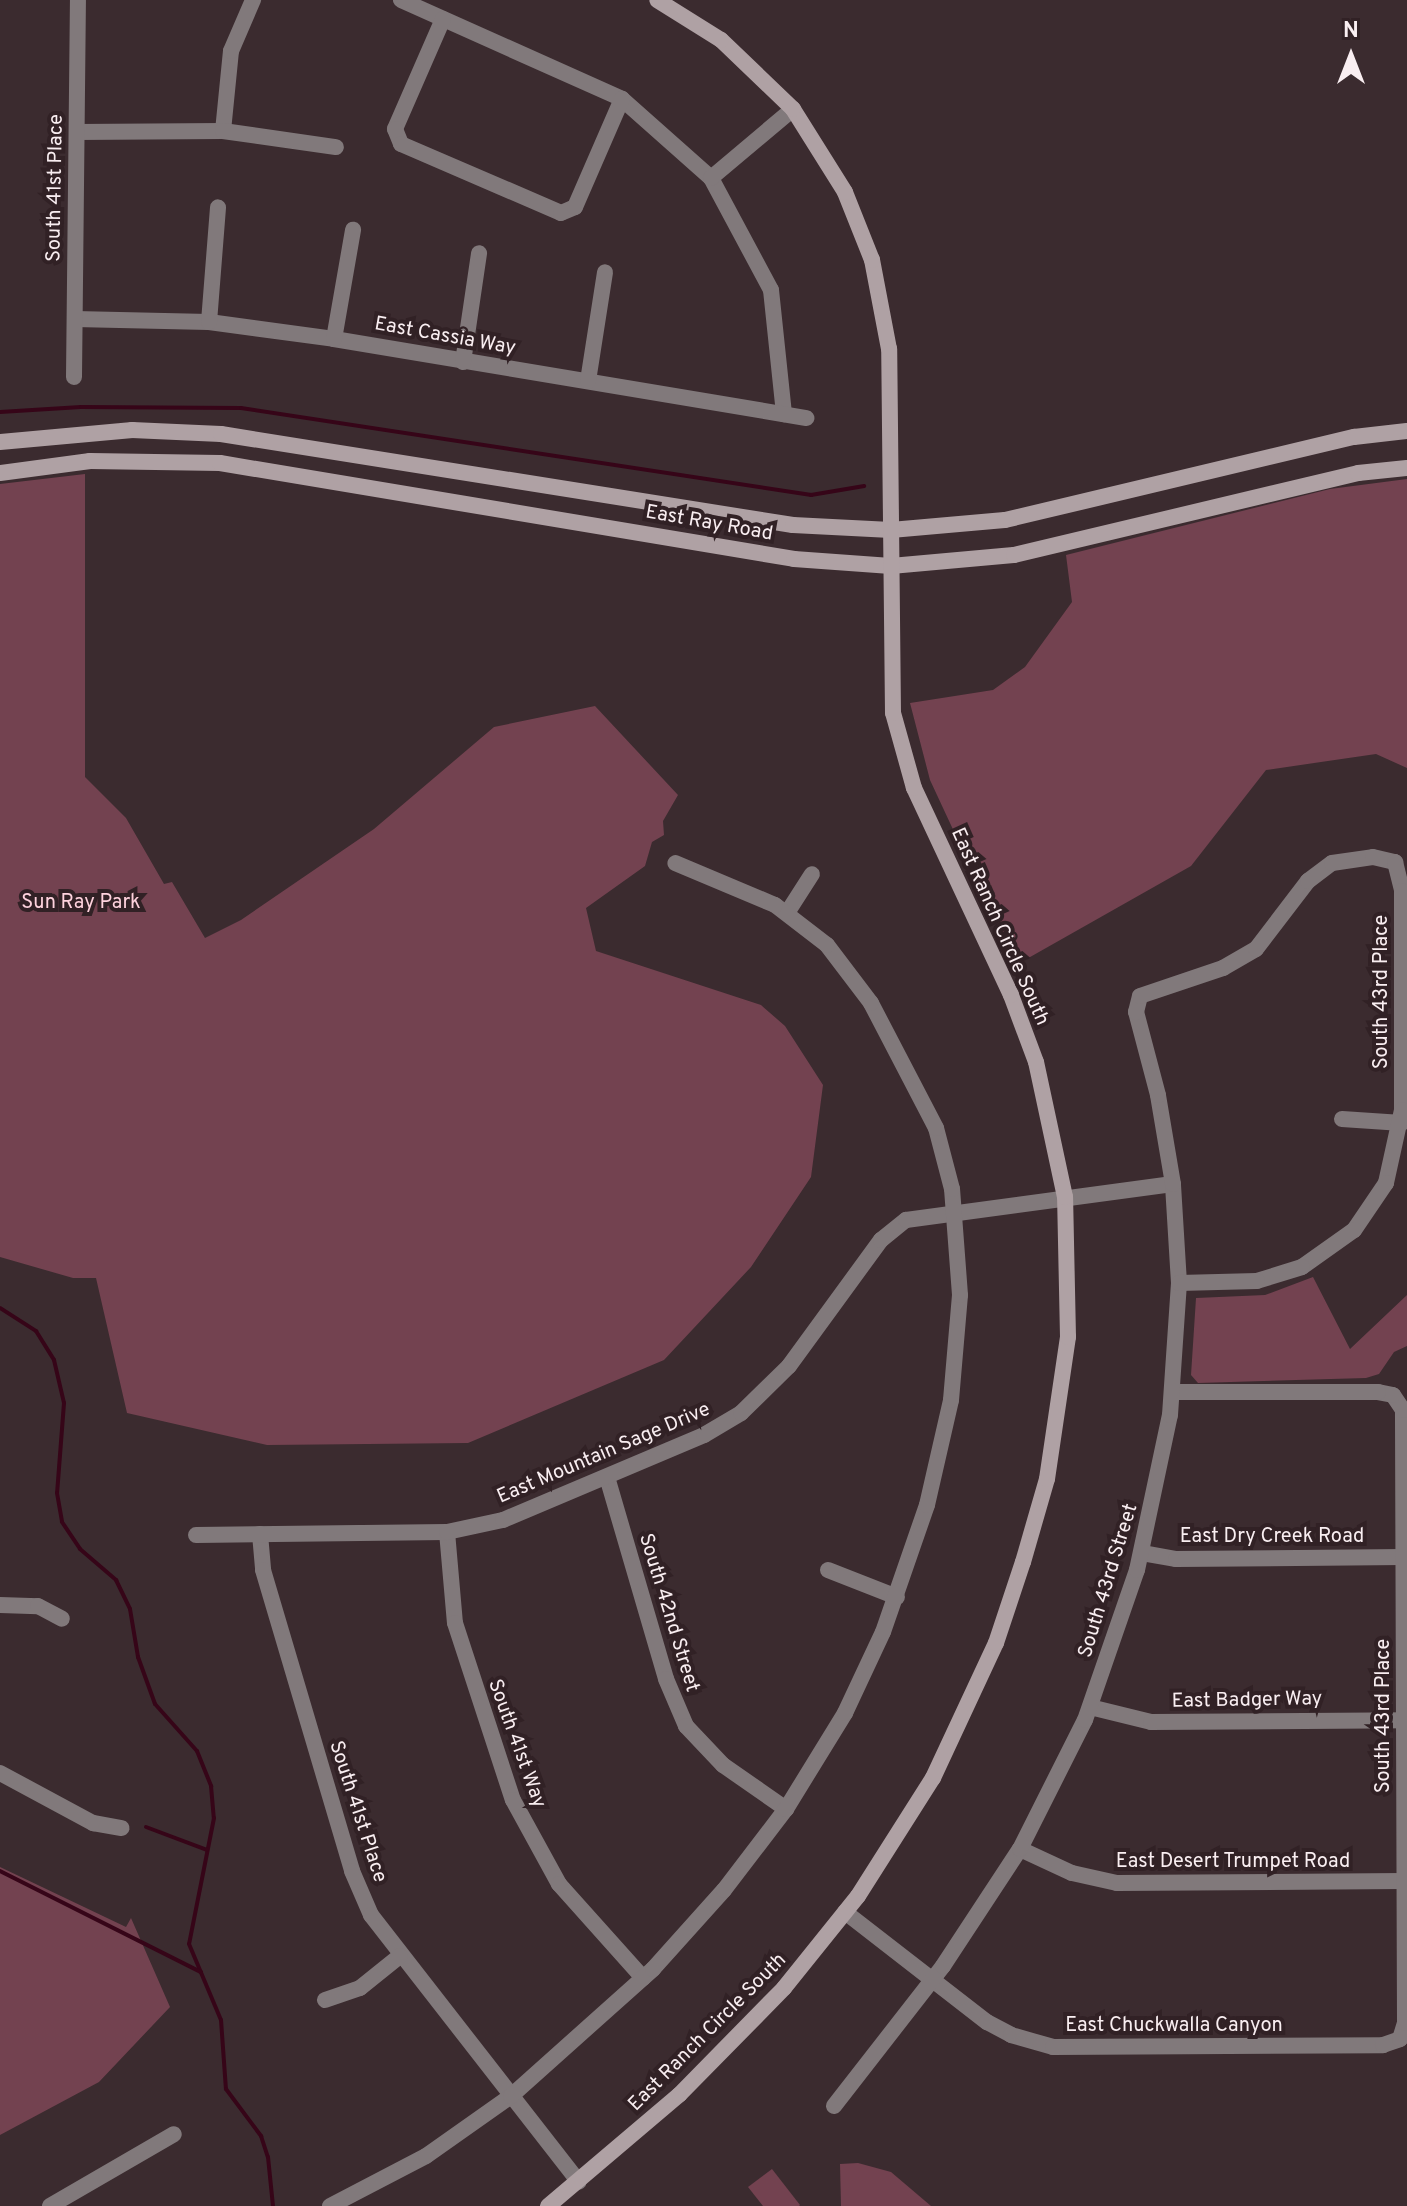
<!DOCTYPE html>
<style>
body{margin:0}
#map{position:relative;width:1407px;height:2206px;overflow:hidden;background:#3b2b2f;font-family:Overpass,sans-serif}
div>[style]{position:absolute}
.green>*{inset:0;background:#734250}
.stream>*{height:4px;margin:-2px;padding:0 2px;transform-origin:2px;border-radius:2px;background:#360518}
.street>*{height:16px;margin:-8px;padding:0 8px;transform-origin:8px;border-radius:8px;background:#81797b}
.secondary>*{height:16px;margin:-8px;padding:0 8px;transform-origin:8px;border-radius:8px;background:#afa1a4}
span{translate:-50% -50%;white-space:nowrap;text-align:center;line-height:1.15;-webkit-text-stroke:8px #312125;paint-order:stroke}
.street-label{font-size:20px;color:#f9eef1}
.park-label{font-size:20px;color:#fed2dd}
.north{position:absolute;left:1311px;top:16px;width:80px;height:80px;-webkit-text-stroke:6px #312125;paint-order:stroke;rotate:0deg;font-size:22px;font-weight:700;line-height:32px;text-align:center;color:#f9eef1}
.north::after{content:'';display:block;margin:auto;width:28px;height:36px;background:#f9eef1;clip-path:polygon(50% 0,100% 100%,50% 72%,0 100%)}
</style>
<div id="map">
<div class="green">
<i style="clip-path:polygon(85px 474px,85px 777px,126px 818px,164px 884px,172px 882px,205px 938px,241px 920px,374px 829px,494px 727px,595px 706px,678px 795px,663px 821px,664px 835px,652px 842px,645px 866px,586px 908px,596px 951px,761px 1005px,785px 1026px,823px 1085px,811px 1177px,751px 1267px,664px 1360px,468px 1443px,267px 1445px,127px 1413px,96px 1278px,73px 1278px,0 1257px,0 484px)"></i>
<i style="clip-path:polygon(1407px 479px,1407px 768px,1376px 754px,1266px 770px,1191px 866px,1016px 965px,930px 780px,910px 703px,993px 690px,1025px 667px,1072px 602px,1066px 555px,1330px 489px)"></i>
<i style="clip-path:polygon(1313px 1277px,1350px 1349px,1407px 1295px,1407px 1346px,1394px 1352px,1379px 1374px,1366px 1378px,1198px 1383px,1191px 1375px,1196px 1298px,1265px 1295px)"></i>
<i style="clip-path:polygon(0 1867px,126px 1927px,131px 1918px,170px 2007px,99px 2082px,0 2135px)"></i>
<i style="clip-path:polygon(858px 2163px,891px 2172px,931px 2206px,841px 2206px,840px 2164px)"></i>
<i style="clip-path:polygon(772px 2169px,800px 2205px,799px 2206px,763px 2206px,748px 2187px)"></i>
</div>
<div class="stream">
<i style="left:0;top:412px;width:81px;rotate:-3.5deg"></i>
<i style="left:81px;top:407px;width:160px;rotate:0.4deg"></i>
<i style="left:241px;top:408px;width:577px;rotate:8.68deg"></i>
<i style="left:811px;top:495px;width:54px;rotate:-9.6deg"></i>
<i style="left:0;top:1308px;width:43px;rotate:32.6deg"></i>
<i style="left:36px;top:1331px;width:34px;rotate:58deg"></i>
<i style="left:54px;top:1360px;width:44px;rotate:76.9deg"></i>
<i style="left:64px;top:1403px;width:90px;rotate:94.4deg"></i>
<i style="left:57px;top:1493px;width:29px;rotate:80deg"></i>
<i style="left:62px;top:1522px;width:32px;rotate:56deg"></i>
<i style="left:80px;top:1549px;width:48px;rotate:40.7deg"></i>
<i style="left:116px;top:1580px;width:32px;rotate:64deg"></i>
<i style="left:130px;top:1609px;width:49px;rotate:80.5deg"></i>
<i style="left:138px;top:1657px;width:50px;rotate:70.1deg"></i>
<i style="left:155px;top:1704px;width:63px;rotate:48.2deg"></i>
<i style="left:197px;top:1751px;width:38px;rotate:68deg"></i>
<i style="left:211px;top:1786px;width:32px;rotate:85deg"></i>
<i style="left:214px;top:1818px;width:128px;rotate:101.2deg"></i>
<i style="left:189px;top:1944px;width:82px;rotate:67.2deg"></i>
<i style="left:221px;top:2020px;width:69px;rotate:85.9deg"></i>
<i style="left:226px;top:2089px;width:59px;rotate:53.3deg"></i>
<i style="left:261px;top:2136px;width:22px;rotate:72deg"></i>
<i style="left:268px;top:2157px;width:49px;rotate:84.2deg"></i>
<i style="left:146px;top:1827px;width:65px;rotate:20.7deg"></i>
<i style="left:0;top:1871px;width:225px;rotate:26.7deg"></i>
</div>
<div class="street">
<i style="left:401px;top:0;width:242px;rotate:24.1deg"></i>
<i style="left:622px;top:99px;width:119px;rotate:41.6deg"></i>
<i style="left:711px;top:178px;width:127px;rotate:61.8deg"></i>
<i style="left:771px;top:290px;width:125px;rotate:84deg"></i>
<i style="left:443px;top:19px;width:120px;rotate:113.6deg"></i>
<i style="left:395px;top:129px;width:16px;rotate:68deg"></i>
<i style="left:401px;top:144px;width:174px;rotate:23.3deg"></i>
<i style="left:561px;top:213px;width:15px;rotate:-23deg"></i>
<i style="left:575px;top:207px;width:118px;rotate:-66.5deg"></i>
<i style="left:223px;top:131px;width:80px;rotate:-84.3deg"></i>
<i style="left:231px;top:51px;width:56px;rotate:-66.7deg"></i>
<i style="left:77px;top:132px;width:146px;rotate:-0.4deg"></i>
<i style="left:223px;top:131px;width:114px;rotate:8.1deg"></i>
<i style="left:711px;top:178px;width:107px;rotate:-40.1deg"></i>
<i style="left:75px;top:319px;width:134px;rotate:1.3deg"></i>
<i style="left:209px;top:322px;width:126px;rotate:7.7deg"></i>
<i style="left:334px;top:339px;width:479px;rotate:9.5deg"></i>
<i style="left:209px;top:322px;width:115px;rotate:-85.5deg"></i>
<i style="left:334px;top:339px;width:111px;rotate:-80.1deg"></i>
<i style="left:463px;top:362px;width:110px;rotate:-81.6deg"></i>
<i style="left:74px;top:377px;width:377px;rotate:-89.4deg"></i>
<i style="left:588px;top:381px;width:110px;rotate:-81.1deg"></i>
<i style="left:787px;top:913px;width:46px;rotate:-57.3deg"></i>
<i style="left:1342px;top:1119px;width:60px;rotate:3.8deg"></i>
<i style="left:607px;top:1477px;width:210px;rotate:73.7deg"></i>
<i style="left:666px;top:1679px;width:51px;rotate:66.9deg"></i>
<i style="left:686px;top:1726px;width:54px;rotate:46.5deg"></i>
<i style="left:723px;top:1765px;width:77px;rotate:34.9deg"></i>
<i style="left:447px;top:1532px;width:91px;rotate:85deg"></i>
<i style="left:455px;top:1623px;width:186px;rotate:71.9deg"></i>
<i style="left:513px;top:1800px;width:96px;rotate:61.3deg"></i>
<i style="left:559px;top:1884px;width:126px;rotate:48.2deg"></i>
<i style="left:260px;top:1534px;width:36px;rotate:85deg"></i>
<i style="left:263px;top:1570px;width:314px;rotate:73.5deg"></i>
<i style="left:352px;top:1871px;width:48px;rotate:66.6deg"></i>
<i style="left:371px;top:1915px;width:338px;rotate:52.1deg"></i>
<i style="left:196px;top:1535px;width:251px;rotate:-0.7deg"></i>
<i style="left:447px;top:1532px;width:57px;rotate:-12.1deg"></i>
<i style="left:503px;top:1520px;width:218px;rotate:-22.9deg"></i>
<i style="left:704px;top:1435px;width:43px;rotate:-30.7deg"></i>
<i style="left:741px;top:1413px;width:67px;rotate:-44.4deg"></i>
<i style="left:789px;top:1366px;width:156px;rotate:-53.9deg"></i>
<i style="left:881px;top:1240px;width:32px;rotate:-39deg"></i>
<i style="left:906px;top:1220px;width:269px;rotate:-7.7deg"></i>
<i style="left:1142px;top:1553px;width:35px;rotate:10deg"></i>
<i style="left:1176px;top:1559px;width:228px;rotate:-0.5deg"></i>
<i style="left:828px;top:1570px;width:74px;rotate:21.4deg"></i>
<i style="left:0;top:1605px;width:38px;rotate:2deg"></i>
<i style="left:38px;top:1606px;width:27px;rotate:28deg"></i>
<i style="left:1090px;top:1707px;width:63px;rotate:13.8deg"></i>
<i style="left:1151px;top:1722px;width:256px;rotate:-0.4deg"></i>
<i style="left:0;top:1773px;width:106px;rotate:28.3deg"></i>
<i style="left:93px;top:1823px;width:29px;rotate:10deg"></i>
<i style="left:1020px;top:1849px;width:57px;rotate:24.8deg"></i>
<i style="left:1072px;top:1873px;width:46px;rotate:12.5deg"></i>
<i style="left:1117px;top:1883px;width:287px;rotate:-0.4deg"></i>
<i style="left:845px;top:1912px;width:180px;rotate:37.8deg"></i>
<i style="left:987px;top:2022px;width:27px;rotate:28deg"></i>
<i style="left:1011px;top:2035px;width:44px;rotate:15.9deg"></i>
<i style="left:1053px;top:2047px;width:330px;rotate:-0.3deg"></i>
<i style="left:1383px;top:2045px;width:18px;rotate:-19deg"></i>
<i style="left:1400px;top:2039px;width:17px;rotate:-73deg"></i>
<i style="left:1405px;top:2023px;width:613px;rotate:-90.19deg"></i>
<i style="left:1403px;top:1410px;width:18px;rotate:-124deg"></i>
<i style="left:1393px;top:1395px;width:15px;rotate:-169deg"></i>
<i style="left:1378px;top:1392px;width:205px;rotate:180deg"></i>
<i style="left:325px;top:2000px;width:37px;rotate:-19deg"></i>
<i style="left:360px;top:1988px;width:51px;rotate:-38.7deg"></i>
<i style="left:834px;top:2106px;width:177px;rotate:-52.1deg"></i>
<i style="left:943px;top:1966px;width:140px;rotate:-56.7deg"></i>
<i style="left:1020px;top:1849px;width:144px;rotate:-63.3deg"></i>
<i style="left:1085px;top:1720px;width:159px;rotate:-70.9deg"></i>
<i style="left:1137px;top:1570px;width:158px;rotate:-78deg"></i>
<i style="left:1170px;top:1415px;width:132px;rotate:-86.1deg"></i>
<i style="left:1179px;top:1283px;width:99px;rotate:-93.5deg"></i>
<i style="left:1173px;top:1184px;width:90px;rotate:-99.6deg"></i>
<i style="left:1158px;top:1095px;width:86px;rotate:-104.8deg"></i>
<i style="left:1136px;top:1012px;width:16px;rotate:-76deg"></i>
<i style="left:1140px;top:996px;width:88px;rotate:-18.6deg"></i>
<i style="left:1223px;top:968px;width:38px;rotate:-30deg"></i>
<i style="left:1256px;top:949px;width:86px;rotate:-52.6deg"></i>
<i style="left:1308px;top:881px;width:30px;rotate:-37deg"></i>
<i style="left:1332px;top:863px;width:41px;rotate:-8.3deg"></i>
<i style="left:1373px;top:857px;width:23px;rotate:13deg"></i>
<i style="left:1395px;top:862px;width:30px;rotate:76deg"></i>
<i style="left:1402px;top:891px;width:219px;rotate:90deg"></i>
<i style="left:1402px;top:1110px;width:75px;rotate:102.4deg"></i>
<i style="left:1386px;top:1183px;width:57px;rotate:124.2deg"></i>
<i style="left:1354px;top:1230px;width:64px;rotate:144.6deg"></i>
<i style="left:1302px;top:1267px;width:47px;rotate:162.7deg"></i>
<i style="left:1257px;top:1281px;width:78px;rotate:178.5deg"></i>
<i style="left:50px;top:2206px;width:143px;rotate:-30.1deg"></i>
<i style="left:330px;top:2206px;width:108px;rotate:-27.5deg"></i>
<i style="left:426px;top:2156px;width:104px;rotate:-35.2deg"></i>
<i style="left:511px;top:2096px;width:191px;rotate:-41.8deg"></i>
<i style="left:653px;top:1969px;width:106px;rotate:-48.1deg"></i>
<i style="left:724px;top:1890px;width:102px;rotate:-52.6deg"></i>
<i style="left:786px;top:1809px;width:113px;rotate:-58.4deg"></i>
<i style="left:845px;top:1713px;width:89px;rotate:-64.9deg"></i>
<i style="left:883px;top:1632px;width:134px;rotate:-70.9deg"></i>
<i style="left:927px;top:1505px;width:108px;rotate:-77.1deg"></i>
<i style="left:951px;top:1400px;width:105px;rotate:-85.1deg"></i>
<i style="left:960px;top:1295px;width:106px;rotate:-94.3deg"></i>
<i style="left:952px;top:1189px;width:63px;rotate:-104.7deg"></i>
<i style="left:936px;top:1128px;width:141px;rotate:-117.5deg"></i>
<i style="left:871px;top:1003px;width:73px;rotate:-127.2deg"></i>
<i style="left:827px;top:945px;width:66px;rotate:-142.4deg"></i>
<i style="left:775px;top:905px;width:108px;rotate:-157.2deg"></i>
</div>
<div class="secondary">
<i style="left:0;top:442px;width:133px;rotate:-5.2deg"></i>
<i style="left:132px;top:430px;width:89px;rotate:2.6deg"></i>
<i style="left:221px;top:434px;width:579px;rotate:9.04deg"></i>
<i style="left:793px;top:525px;width:98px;rotate:2.9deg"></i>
<i style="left:891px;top:530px;width:114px;rotate:-5deg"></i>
<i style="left:1005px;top:520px;width:359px;rotate:-13.4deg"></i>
<i style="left:1354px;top:437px;width:53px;rotate:-6.5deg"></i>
<i style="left:0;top:473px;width:91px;rotate:-7.6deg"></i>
<i style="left:90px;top:461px;width:130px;rotate:0.9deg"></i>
<i style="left:220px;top:463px;width:582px;rotate:9.49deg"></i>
<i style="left:794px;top:559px;width:97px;rotate:4.1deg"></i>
<i style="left:891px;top:566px;width:123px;rotate:-5.1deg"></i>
<i style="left:1014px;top:555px;width:354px;rotate:-13.4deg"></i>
<i style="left:1358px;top:473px;width:49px;rotate:-5.8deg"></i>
<i style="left:548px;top:2206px;width:172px;rotate:-40.3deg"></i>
<i style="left:679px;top:2095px;width:150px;rotate:-45.5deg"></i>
<i style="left:784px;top:1988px;width:118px;rotate:-51.2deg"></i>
<i style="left:858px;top:1896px;width:140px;rotate:-57.6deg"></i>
<i style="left:933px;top:1778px;width:149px;rotate:-65deg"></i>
<i style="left:996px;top:1643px;width:85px;rotate:-71.6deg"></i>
<i style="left:1023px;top:1562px;width:86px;rotate:-73.9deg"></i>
<i style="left:1047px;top:1479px;width:144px;rotate:-81.6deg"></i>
<i style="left:1068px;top:1337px;width:140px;rotate:-91.2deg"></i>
<i style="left:1065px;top:1197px;width:138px;rotate:-102.1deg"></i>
<i style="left:1036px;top:1062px;width:72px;rotate:-110.5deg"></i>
<i style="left:1011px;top:995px;width:229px;rotate:-115.1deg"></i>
<i style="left:914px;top:788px;width:78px;rotate:-105.6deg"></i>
<i style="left:893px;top:713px;width:364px;rotate:-90.6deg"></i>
<i style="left:889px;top:349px;width:91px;rotate:-100.8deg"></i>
<i style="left:872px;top:260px;width:73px;rotate:-111.7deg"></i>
<i style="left:845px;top:192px;width:98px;rotate:-122.1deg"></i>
<i style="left:793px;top:109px;width:100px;rotate:-136.2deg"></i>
<i style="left:721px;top:40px;width:75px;rotate:-148deg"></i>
</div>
<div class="street-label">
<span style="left:56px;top:188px;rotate:-89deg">South 41st Place</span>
<span style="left:445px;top:337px;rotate:10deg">East Cassia Way</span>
<span style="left:709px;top:524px;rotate:10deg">East Ray Road</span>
<span style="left:999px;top:927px;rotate:66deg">East Ranch Circle South</span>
<span style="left:1382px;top:992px;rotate:-90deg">South 43rd Place</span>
<span style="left:604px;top:1454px;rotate:-23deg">East Mountain Sage Drive</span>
<span style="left:1272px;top:1537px">East Dry Creek Road</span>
<span style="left:1109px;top:1581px;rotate:-73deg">South 43rd Street</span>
<span style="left:668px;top:1613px;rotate:73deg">South 42nd Street</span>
<span style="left:1247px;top:1701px;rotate:-1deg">East Badger Way</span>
<span style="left:1384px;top:1716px;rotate:-90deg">South 43rd Place</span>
<span style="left:516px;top:1744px;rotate:70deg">South 41st Way</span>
<span style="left:357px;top:1812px;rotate:72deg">South 41st Place</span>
<span style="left:1233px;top:1862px">East Desert Trumpet Road</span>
<span style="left:1174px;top:2026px">East Chuckwalla Canyon</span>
<span style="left:708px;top:2033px;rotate:-45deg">East Ranch Circle South</span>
</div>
<div class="park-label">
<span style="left:81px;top:903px">Sun Ray Park</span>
</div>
<div class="north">N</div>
</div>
